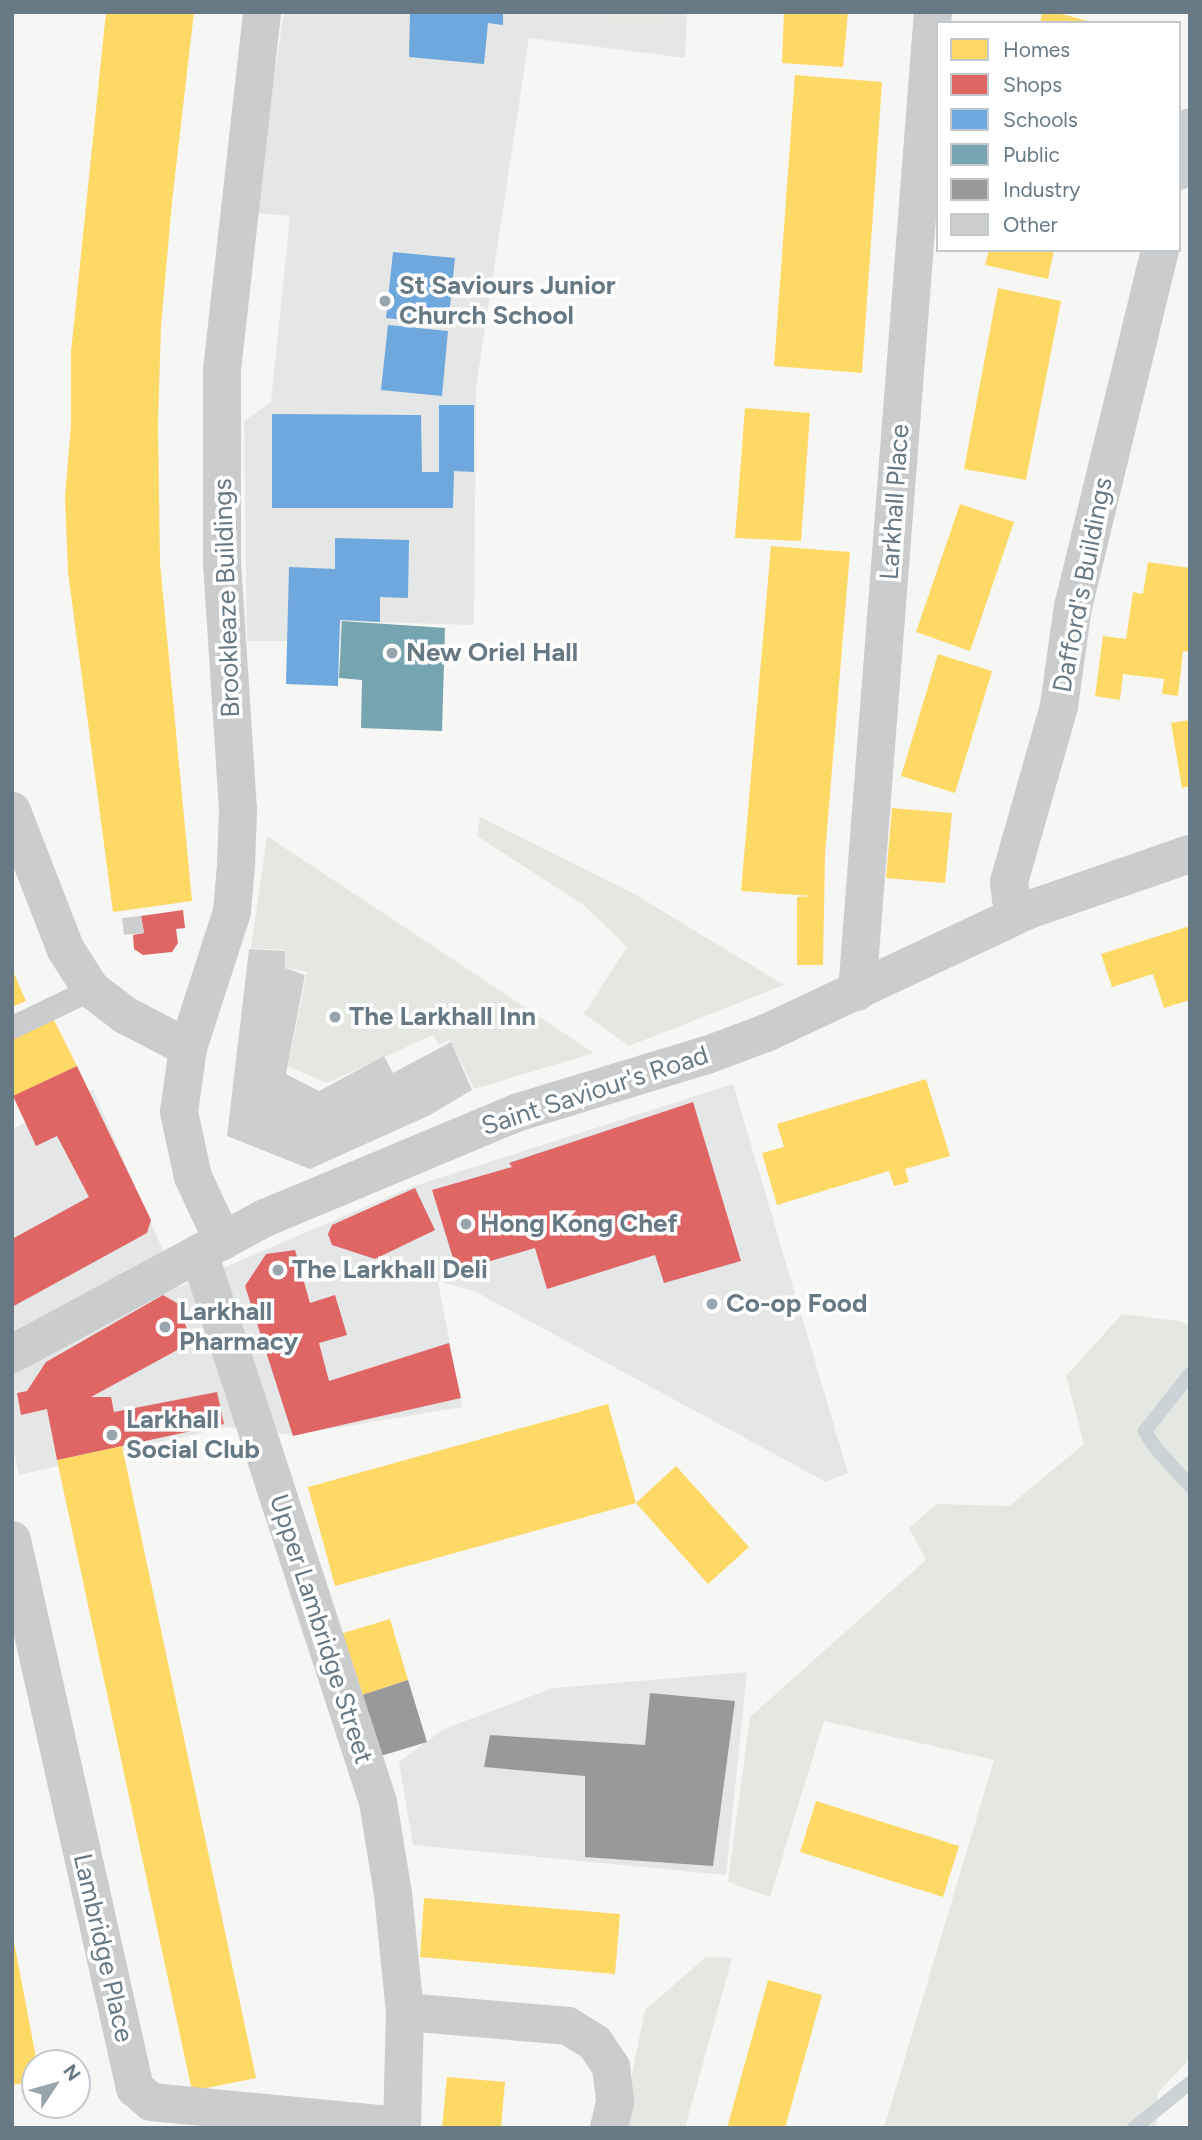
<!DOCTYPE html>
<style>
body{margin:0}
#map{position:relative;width:1202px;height:2140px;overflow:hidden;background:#f6f6f5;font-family:Figtree,sans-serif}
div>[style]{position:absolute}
.built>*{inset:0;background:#e5e6e6}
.green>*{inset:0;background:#e5e8e2}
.homes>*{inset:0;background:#ffd966}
.shops>*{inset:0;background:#e06666}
.schools>*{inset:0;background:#6fa8dc}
.public>*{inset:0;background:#76a5af}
.industry>*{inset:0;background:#999}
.stream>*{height:14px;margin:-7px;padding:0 7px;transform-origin:7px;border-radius:7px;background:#cbd3d6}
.building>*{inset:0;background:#cdcfcf}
.service>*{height:23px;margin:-11.5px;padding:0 11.5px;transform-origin:11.5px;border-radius:11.5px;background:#cbcccd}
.minor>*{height:38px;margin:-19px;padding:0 19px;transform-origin:19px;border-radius:19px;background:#cbcccd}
.dots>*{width:19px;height:19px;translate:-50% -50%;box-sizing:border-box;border:4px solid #fff;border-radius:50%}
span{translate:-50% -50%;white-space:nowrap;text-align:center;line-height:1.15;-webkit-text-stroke:7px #fff;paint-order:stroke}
.poi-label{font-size:26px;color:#677984;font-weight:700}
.left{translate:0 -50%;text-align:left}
.street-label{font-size:26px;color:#677984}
.frame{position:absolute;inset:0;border:14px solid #677984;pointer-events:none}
.legend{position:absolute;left:936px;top:21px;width:245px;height:231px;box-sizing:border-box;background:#fff;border:2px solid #c2c9ce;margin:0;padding:9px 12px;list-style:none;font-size:21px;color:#677984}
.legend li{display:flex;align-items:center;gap:14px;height:35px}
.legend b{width:35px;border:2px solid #c2c9ce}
.north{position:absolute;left:21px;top:2049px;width:70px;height:70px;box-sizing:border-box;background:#fff;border:2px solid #c2c9ce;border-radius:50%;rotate:54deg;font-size:19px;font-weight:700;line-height:28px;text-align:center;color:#677984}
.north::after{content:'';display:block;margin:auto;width:24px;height:32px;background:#99a5ac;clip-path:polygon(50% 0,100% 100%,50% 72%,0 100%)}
</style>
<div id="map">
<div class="built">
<i style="clip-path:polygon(284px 12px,687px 12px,685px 58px,529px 38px,476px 387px,474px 625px,342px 621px,342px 641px,247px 641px,244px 421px,271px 402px,290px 216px,254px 213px)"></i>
<i style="clip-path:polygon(733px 1084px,848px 1473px,826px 1482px,474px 1291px,438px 1281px,462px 1407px,293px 1435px,226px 1427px,19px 1475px,12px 1442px,12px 1130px,51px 1106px,93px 1090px,179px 1287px,414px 1186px)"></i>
<i style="clip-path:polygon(747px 1672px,726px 1875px,413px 1845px,399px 1762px,444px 1729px,553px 1688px)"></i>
</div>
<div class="green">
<i style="clip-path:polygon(610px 12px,666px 12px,666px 25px,610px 23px)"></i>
<i style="clip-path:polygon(480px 817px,631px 892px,784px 985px,629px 1046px,584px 1014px,627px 947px,585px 906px,477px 836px)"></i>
<i style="clip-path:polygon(267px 836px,594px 1053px,474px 1089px,450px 1040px,439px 1045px,433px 1035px,327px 1083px,288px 1066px,307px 972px,286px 968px,285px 950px,251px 948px)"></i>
<i style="clip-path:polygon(1122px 1314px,1179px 1321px,1190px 1325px,1190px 2059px,1158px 2092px,1156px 2128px,884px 2128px,994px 1760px,824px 1721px,770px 1897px,728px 1882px,750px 1717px,926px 1560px,909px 1528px,937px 1504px,1009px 1506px,1084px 1444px,1066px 1376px)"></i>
<i style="clip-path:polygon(706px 1957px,732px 1958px,685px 2128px,621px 2128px,645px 2010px)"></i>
</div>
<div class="homes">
<i style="clip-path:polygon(106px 12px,194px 12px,172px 202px,161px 326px,158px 424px,160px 563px,192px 901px,113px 912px,68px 572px,65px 498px,71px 425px,71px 352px)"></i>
<i style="clip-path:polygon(784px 12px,848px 12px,843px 67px,782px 63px)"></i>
<i style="clip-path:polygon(1042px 12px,1054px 12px,1096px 23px,1040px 23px)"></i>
<i style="clip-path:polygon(795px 75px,882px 82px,862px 373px,774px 366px)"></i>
<i style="clip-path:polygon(989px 250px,1054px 250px,1048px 279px,985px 265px)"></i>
<i style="clip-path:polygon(998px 288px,1061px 301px,1026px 480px,964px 469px)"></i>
<i style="clip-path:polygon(745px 408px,810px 413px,801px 541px,735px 538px)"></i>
<i style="clip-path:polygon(960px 504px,1014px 522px,970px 651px,916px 632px)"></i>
<i style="clip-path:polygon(771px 546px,850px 552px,825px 854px,823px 965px,797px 965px,797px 897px,813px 896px,741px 891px)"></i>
<i style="clip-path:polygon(1148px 562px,1190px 568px,1190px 652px,1183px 651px,1178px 696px,1162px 694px,1164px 679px,1123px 674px,1120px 700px,1095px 696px,1103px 636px,1126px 639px,1133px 592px,1143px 594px)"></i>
<i style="clip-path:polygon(938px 654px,992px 671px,955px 793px,901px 776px)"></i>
<i style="clip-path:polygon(1190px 720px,1190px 786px,1182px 788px,1171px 723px)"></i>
<i style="clip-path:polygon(892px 808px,952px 813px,945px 883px,886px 878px)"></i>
<i style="clip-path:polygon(1190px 926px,1190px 1000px,1164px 1008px,1153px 974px,1112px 987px,1101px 954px)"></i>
<i style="clip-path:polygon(12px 969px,26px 1001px,12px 1007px)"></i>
<i style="clip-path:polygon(53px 1018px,77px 1066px,12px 1097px,12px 1037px)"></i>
<i style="clip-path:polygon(926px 1079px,950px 1156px,905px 1169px,909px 1182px,894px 1186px,889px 1171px,777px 1205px,762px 1153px,784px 1147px,777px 1124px)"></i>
<i style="clip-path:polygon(608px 1404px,636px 1503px,335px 1586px,308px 1487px)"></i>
<i style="clip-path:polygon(122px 1446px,256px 2078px,192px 2091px,57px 1460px)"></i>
<i style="clip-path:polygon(676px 1466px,749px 1547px,708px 1584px,636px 1503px)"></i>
<i style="clip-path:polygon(390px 1619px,408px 1680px,356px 1697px,337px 1635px)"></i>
<i style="clip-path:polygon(816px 1801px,959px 1846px,943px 1897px,800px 1852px)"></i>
<i style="clip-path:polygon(424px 1898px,620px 1914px,615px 1974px,420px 1957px)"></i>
<i style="clip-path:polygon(12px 1931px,37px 2063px,35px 2081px,12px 2085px)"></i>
<i style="clip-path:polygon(768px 1980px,822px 1995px,785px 2128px,727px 2128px)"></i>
<i style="clip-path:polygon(447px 2077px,505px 2082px,501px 2128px,442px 2128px)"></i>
</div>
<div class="shops">
<i style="clip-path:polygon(183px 910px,185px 928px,176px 929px,178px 943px,172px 952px,143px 955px,134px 949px,133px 935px,144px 933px,141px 916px)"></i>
<i style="clip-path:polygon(77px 1066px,151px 1220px,147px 1233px,12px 1307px,12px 1239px,89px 1197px,57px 1136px,36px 1146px,13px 1096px)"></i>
<i style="clip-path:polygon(693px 1102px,741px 1261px,664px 1283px,655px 1255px,547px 1289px,535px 1248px,457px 1271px,432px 1190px,512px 1167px,509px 1163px)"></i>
<i style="clip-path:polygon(415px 1188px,435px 1230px,375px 1259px,332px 1245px,328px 1234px,332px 1225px)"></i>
<i style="clip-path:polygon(295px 1250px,310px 1303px,335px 1295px,347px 1335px,319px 1343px,329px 1381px,449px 1343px,461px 1398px,293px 1436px,245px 1286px,266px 1254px)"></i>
<i style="clip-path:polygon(163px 1295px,177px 1303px,192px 1342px,91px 1397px,111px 1397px,114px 1412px,217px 1392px,224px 1424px,57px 1460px,47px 1409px,21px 1415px,17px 1393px,27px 1391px,46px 1362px)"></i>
</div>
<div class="schools">
<i style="clip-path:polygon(410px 12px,503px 12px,503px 25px,488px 23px,484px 64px,409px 57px)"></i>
<i style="clip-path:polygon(393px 252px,455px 258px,448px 325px,386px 318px)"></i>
<i style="clip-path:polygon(388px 325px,448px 331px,442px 396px,381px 390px)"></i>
<i style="clip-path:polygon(439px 405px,474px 405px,474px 472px,454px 471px,453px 508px,272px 508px,272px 414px,421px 415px,422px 472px,439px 472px)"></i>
<i style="clip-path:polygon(335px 538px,409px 540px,408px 598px,380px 597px,380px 622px,340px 620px,338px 686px,286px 684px,289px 567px,335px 569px)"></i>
</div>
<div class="public">
<i style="clip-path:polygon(342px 621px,445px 628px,442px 731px,361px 728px,362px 680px,339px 678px)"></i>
</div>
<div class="industry">
<i style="clip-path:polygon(408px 1680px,427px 1742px,374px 1758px,356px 1697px)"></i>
<i style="clip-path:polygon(650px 1693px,735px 1701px,713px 1866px,585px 1857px,585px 1776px,484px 1767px,490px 1735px,645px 1745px)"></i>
</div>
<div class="stream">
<i style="left:1190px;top:1374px;width:73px;rotate:128.3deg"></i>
<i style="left:1145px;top:1431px;width:17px;rotate:59deg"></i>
<i style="left:1154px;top:1446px;width:54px;rotate:48deg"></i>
<i style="left:1134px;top:2128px;width:72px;rotate:-38.8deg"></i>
</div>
<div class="building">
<i style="clip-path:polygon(141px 916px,144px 933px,124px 935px,122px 918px)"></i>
<i style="clip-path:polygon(249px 949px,285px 951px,285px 968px,305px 975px,286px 1074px,319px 1091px,384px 1056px,393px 1073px,451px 1042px,472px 1090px,428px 1116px,310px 1169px,227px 1136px)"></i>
</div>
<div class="service">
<i style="left:12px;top:1027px;width:88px;rotate:-25.7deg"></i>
</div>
<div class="minor">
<i style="left:1179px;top:171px;width:45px;rotate:-76deg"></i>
<i style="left:12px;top:811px;width:149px;rotate:68.8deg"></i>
<i style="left:66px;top:950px;width:46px;rotate:57.3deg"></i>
<i style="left:91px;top:989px;width:43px;rotate:37.4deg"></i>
<i style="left:125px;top:1015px;width:71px;rotate:27.6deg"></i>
<i style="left:1028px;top:910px;width:20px;rotate:-147deg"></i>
<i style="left:1011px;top:899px;width:17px;rotate:-97deg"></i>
<i style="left:1009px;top:882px;width:183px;rotate:-74.1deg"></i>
<i style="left:1059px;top:706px;width:100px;rotate:-82deg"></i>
<i style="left:1073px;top:607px;width:367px;rotate:-76.3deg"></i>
<i style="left:857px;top:992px;width:983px;rotate:-85.57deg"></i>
<i style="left:223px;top:1241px;width:71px;rotate:-115.1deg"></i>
<i style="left:193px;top:1177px;width:66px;rotate:-102.2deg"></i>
<i style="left:179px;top:1112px;width:65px;rotate:-82deg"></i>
<i style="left:188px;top:1048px;width:143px;rotate:-72.1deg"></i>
<i style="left:232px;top:912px;width:47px;rotate:-85.1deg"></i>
<i style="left:236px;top:865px;width:55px;rotate:-87.9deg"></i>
<i style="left:238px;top:810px;width:247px;rotate:-93.7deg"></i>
<i style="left:222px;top:564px;width:194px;rotate:-90deg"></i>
<i style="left:222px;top:370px;width:360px;rotate:-83.6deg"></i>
<i style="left:199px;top:1253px;width:577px;rotate:71.94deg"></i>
<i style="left:378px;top:1802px;width:93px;rotate:80.7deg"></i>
<i style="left:393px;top:1894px;width:119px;rotate:84.2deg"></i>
<i style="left:405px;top:2012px;width:116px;rotate:91.5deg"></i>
<i style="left:12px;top:1354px;width:287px;rotate:-28.3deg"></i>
<i style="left:265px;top:1218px;width:275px;rotate:-22.7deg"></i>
<i style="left:519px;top:1112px;width:196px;rotate:-16.9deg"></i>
<i style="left:707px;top:1055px;width:63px;rotate:-20.4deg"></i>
<i style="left:766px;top:1033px;width:289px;rotate:-25.1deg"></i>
<i style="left:1028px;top:910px;width:171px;rotate:-19.1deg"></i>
<i style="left:12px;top:1540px;width:562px;rotate:77.35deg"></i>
<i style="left:135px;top:2088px;width:21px;rotate:41deg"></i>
<i style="left:151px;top:2102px;width:252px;rotate:5.5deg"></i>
<i style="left:405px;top:2012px;width:164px;rotate:4.9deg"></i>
<i style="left:568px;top:2026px;width:32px;rotate:32deg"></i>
<i style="left:595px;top:2043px;width:29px;rotate:56deg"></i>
<i style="left:611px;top:2067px;width:35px;rotate:83deg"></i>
<i style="left:615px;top:2102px;width:27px;rotate:103deg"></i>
</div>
<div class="dots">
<i style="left:385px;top:301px;background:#99a5ac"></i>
<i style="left:392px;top:653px;background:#99a5ac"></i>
<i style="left:335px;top:1017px;background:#99a5ac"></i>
<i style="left:466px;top:1224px;background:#99a5ac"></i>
<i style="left:278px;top:1270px;background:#99a5ac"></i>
<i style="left:712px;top:1304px;background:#99a5ac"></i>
<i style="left:165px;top:1327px;background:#99a5ac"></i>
<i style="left:112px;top:1435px;background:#99a5ac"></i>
</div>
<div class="poi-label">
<span class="left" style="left:399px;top:301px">St Saviours Junior<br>Church School</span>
<span class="left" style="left:406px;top:653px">New Oriel Hall</span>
<span class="left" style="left:349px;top:1017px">The Larkhall Inn</span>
<span class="left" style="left:480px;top:1224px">Hong Kong Chef</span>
<span class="left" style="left:292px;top:1270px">The Larkhall Deli</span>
<span class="left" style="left:726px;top:1304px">Co-op Food</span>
<span class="left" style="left:179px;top:1327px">Larkhall<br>Pharmacy</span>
<span class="left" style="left:126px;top:1435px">Larkhall<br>Social Club</span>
</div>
<div class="street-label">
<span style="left:895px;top:502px;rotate:-86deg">Larkhall Place</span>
<span style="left:1083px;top:585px;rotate:-79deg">Dafford's Buildings</span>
<span style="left:227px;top:598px;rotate:-92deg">Brookleaze Buildings</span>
<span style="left:595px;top:1091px;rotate:-18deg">Saint Saviour's Road</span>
<span style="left:321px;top:1629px;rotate:72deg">Upper Lambridge Street</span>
<span style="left:103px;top:1948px;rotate:77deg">Lambridge Place</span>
</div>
<div class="frame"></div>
<ul class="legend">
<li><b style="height:19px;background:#ffd966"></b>Homes</li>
<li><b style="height:19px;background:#e06666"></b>Shops</li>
<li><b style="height:19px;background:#6fa8dc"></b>Schools</li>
<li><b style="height:19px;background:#76a5af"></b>Public</li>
<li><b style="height:19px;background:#999"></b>Industry</li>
<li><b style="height:19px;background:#cdcfcf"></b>Other</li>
</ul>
<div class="north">N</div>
</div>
